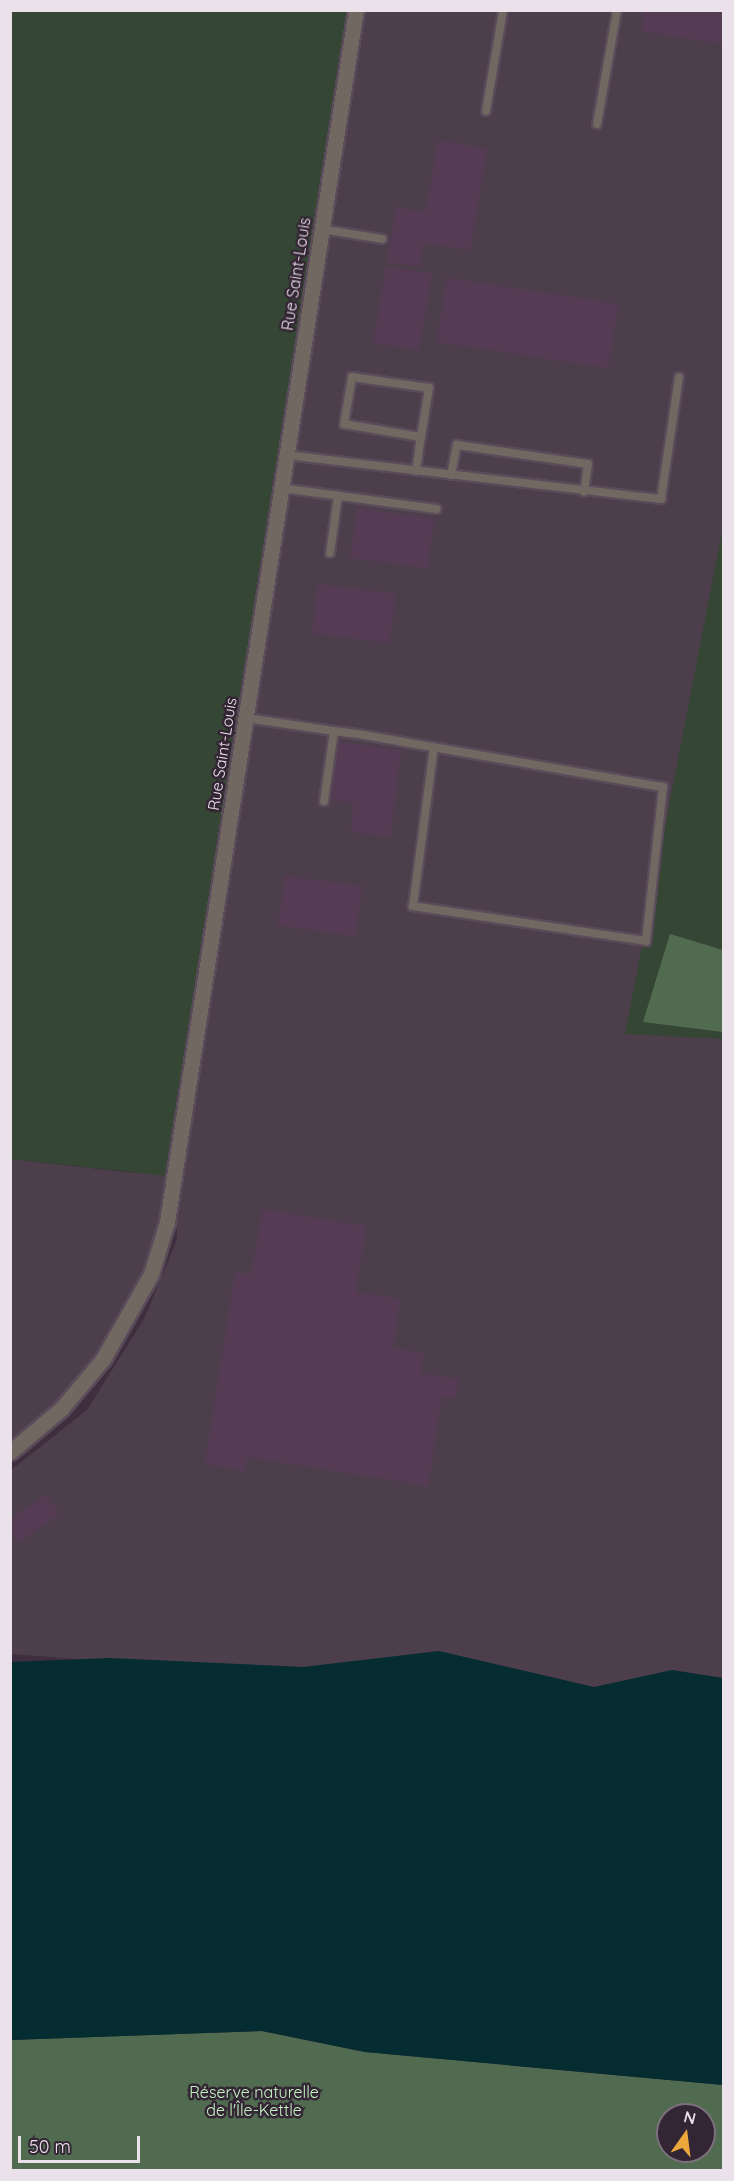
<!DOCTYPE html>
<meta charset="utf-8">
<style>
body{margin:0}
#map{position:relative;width:734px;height:2181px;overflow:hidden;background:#3f2f3e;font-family:Quicksand,sans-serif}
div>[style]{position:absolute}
.industrial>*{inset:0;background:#4d3e4c}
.green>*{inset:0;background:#354734}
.forest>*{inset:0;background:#506b50}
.water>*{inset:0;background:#042c31}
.building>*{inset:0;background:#563b54}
.roads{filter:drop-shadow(2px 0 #5b4b5a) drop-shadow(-2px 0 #5b4b5a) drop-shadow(0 2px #5b4b5a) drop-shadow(0 -2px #5b4b5a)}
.service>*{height:8px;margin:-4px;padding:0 4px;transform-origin:4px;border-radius:4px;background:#706861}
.tertiary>*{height:15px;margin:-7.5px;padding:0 7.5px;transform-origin:7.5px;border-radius:7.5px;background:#706861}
span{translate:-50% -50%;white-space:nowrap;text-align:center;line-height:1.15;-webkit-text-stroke:5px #342534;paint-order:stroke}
.street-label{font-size:16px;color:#ebe1eb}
.park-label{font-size:16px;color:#c3f3c2}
.frame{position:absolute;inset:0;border:12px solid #ebe1eb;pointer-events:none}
.north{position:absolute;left:656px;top:2103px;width:60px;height:60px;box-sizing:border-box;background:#342534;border:2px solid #7d707d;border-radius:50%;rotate:14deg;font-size:16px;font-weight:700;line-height:24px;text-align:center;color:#ebe1eb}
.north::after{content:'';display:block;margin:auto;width:21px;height:27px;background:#eda83b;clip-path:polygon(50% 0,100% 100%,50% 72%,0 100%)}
.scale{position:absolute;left:18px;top:2136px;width:122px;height:27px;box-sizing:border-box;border:3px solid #ebe1eb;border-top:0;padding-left:8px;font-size:18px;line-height:21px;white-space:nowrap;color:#ebe1eb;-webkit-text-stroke:4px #342534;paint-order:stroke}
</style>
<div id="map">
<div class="industrial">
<i style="clip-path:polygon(356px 11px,723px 11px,723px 1709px,11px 1654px,11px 1470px,87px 1410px,144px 1319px,177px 1240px,177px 1181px,159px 1251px,103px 1359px,11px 1452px,11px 1159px,134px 1173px)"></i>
</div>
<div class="green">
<i style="clip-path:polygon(11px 11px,356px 11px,177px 1177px,11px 1159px)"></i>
<i style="clip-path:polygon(723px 526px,723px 950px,670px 934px,644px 1022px,723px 1032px,723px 1039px,625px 1034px)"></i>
</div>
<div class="forest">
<i style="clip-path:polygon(670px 934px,723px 950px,723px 1032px,643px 1022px)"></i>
<i style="clip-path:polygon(evenodd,262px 2031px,365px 2052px,723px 2085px,723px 2170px,11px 2170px,10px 2040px,262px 2031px,668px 2115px,704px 2115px,704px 2151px,668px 2151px,668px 2115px)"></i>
</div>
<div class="water">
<i style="clip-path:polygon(439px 1651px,594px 1687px,672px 1670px,723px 1678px,723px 2085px,365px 2052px,262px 2031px,11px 2040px,11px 1662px,110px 1658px,303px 1667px)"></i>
</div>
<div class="building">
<i style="clip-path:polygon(644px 10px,724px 10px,724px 44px,641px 31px)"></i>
<i style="clip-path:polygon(438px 140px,487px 149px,470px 250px,423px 243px,420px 267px,387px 262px,396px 207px,426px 212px)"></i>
<i style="clip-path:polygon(386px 267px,432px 274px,419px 350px,373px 343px)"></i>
<i style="clip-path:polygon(447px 278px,618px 304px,608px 368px,437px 342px)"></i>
<i style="clip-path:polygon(357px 508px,434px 519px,428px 568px,350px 558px)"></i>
<i style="clip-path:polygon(318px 584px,396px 594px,389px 643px,312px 633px)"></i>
<i style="clip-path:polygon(339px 742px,401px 750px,390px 837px,351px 832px,354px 803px,331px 800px)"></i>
<i style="clip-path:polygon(285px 876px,362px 886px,355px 936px,278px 925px)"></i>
<i style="clip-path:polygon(263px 1209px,366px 1226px,356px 1292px,400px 1299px,393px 1348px,424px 1353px,421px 1373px,459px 1379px,455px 1399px,442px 1397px,428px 1486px,247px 1457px,245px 1471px,205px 1464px,235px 1273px,251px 1274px)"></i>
<i style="clip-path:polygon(46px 1495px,59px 1514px,19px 1542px,10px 1530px,10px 1520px)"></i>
</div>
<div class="roads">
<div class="service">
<i style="left:486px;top:111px;width:102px;rotate:-80.4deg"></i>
<i style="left:597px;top:124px;width:116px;rotate:-80deg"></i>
<i style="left:321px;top:229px;width:62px;rotate:9.3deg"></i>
<i style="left:286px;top:455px;width:378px;rotate:6.7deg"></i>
<i style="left:661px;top:499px;width:123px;rotate:-81.6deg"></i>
<i style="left:416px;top:471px;width:34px;rotate:-82deg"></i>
<i style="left:421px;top:437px;width:50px;rotate:-80.7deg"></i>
<i style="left:429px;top:388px;width:78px;rotate:-171.9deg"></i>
<i style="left:352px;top:377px;width:48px;rotate:99.7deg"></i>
<i style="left:344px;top:424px;width:78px;rotate:9.6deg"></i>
<i style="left:451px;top:475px;width:31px;rotate:-79deg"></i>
<i style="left:457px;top:445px;width:132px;rotate:8.3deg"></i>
<i style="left:588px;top:464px;width:28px;rotate:98deg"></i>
<i style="left:281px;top:488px;width:157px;rotate:7.7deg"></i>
<i style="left:330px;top:553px;width:58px;rotate:-82deg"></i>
<i style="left:246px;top:718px;width:89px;rotate:8.4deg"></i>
<i style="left:334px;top:731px;width:71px;rotate:98.1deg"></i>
<i style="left:334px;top:731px;width:24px;rotate:7deg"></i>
<i style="left:358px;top:734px;width:310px;rotate:9.9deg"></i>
<i style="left:663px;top:787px;width:155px;rotate:96.3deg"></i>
<i style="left:646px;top:941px;width:236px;rotate:-171.5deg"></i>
<i style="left:413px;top:906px;width:160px;rotate:-82.5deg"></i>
</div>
<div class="tertiary">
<i style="left:10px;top:1452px;width:67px;rotate:-40.1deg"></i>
<i style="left:61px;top:1409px;width:65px;rotate:-50deg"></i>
<i style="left:103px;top:1359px;width:98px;rotate:-60.5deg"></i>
<i style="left:151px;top:1274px;width:54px;rotate:-72.9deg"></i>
<i style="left:167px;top:1222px;width:1227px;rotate:-81.14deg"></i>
</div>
</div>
<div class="street-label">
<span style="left:296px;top:274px;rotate:-81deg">Rue Saint-Louis</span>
<span style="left:222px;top:754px;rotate:-81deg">Rue Saint-Louis</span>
</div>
<div class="park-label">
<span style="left:254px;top:2101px">Réserve naturelle<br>de l'Île-Kettle</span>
</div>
<div class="frame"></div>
<div class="north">N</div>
<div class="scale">50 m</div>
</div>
